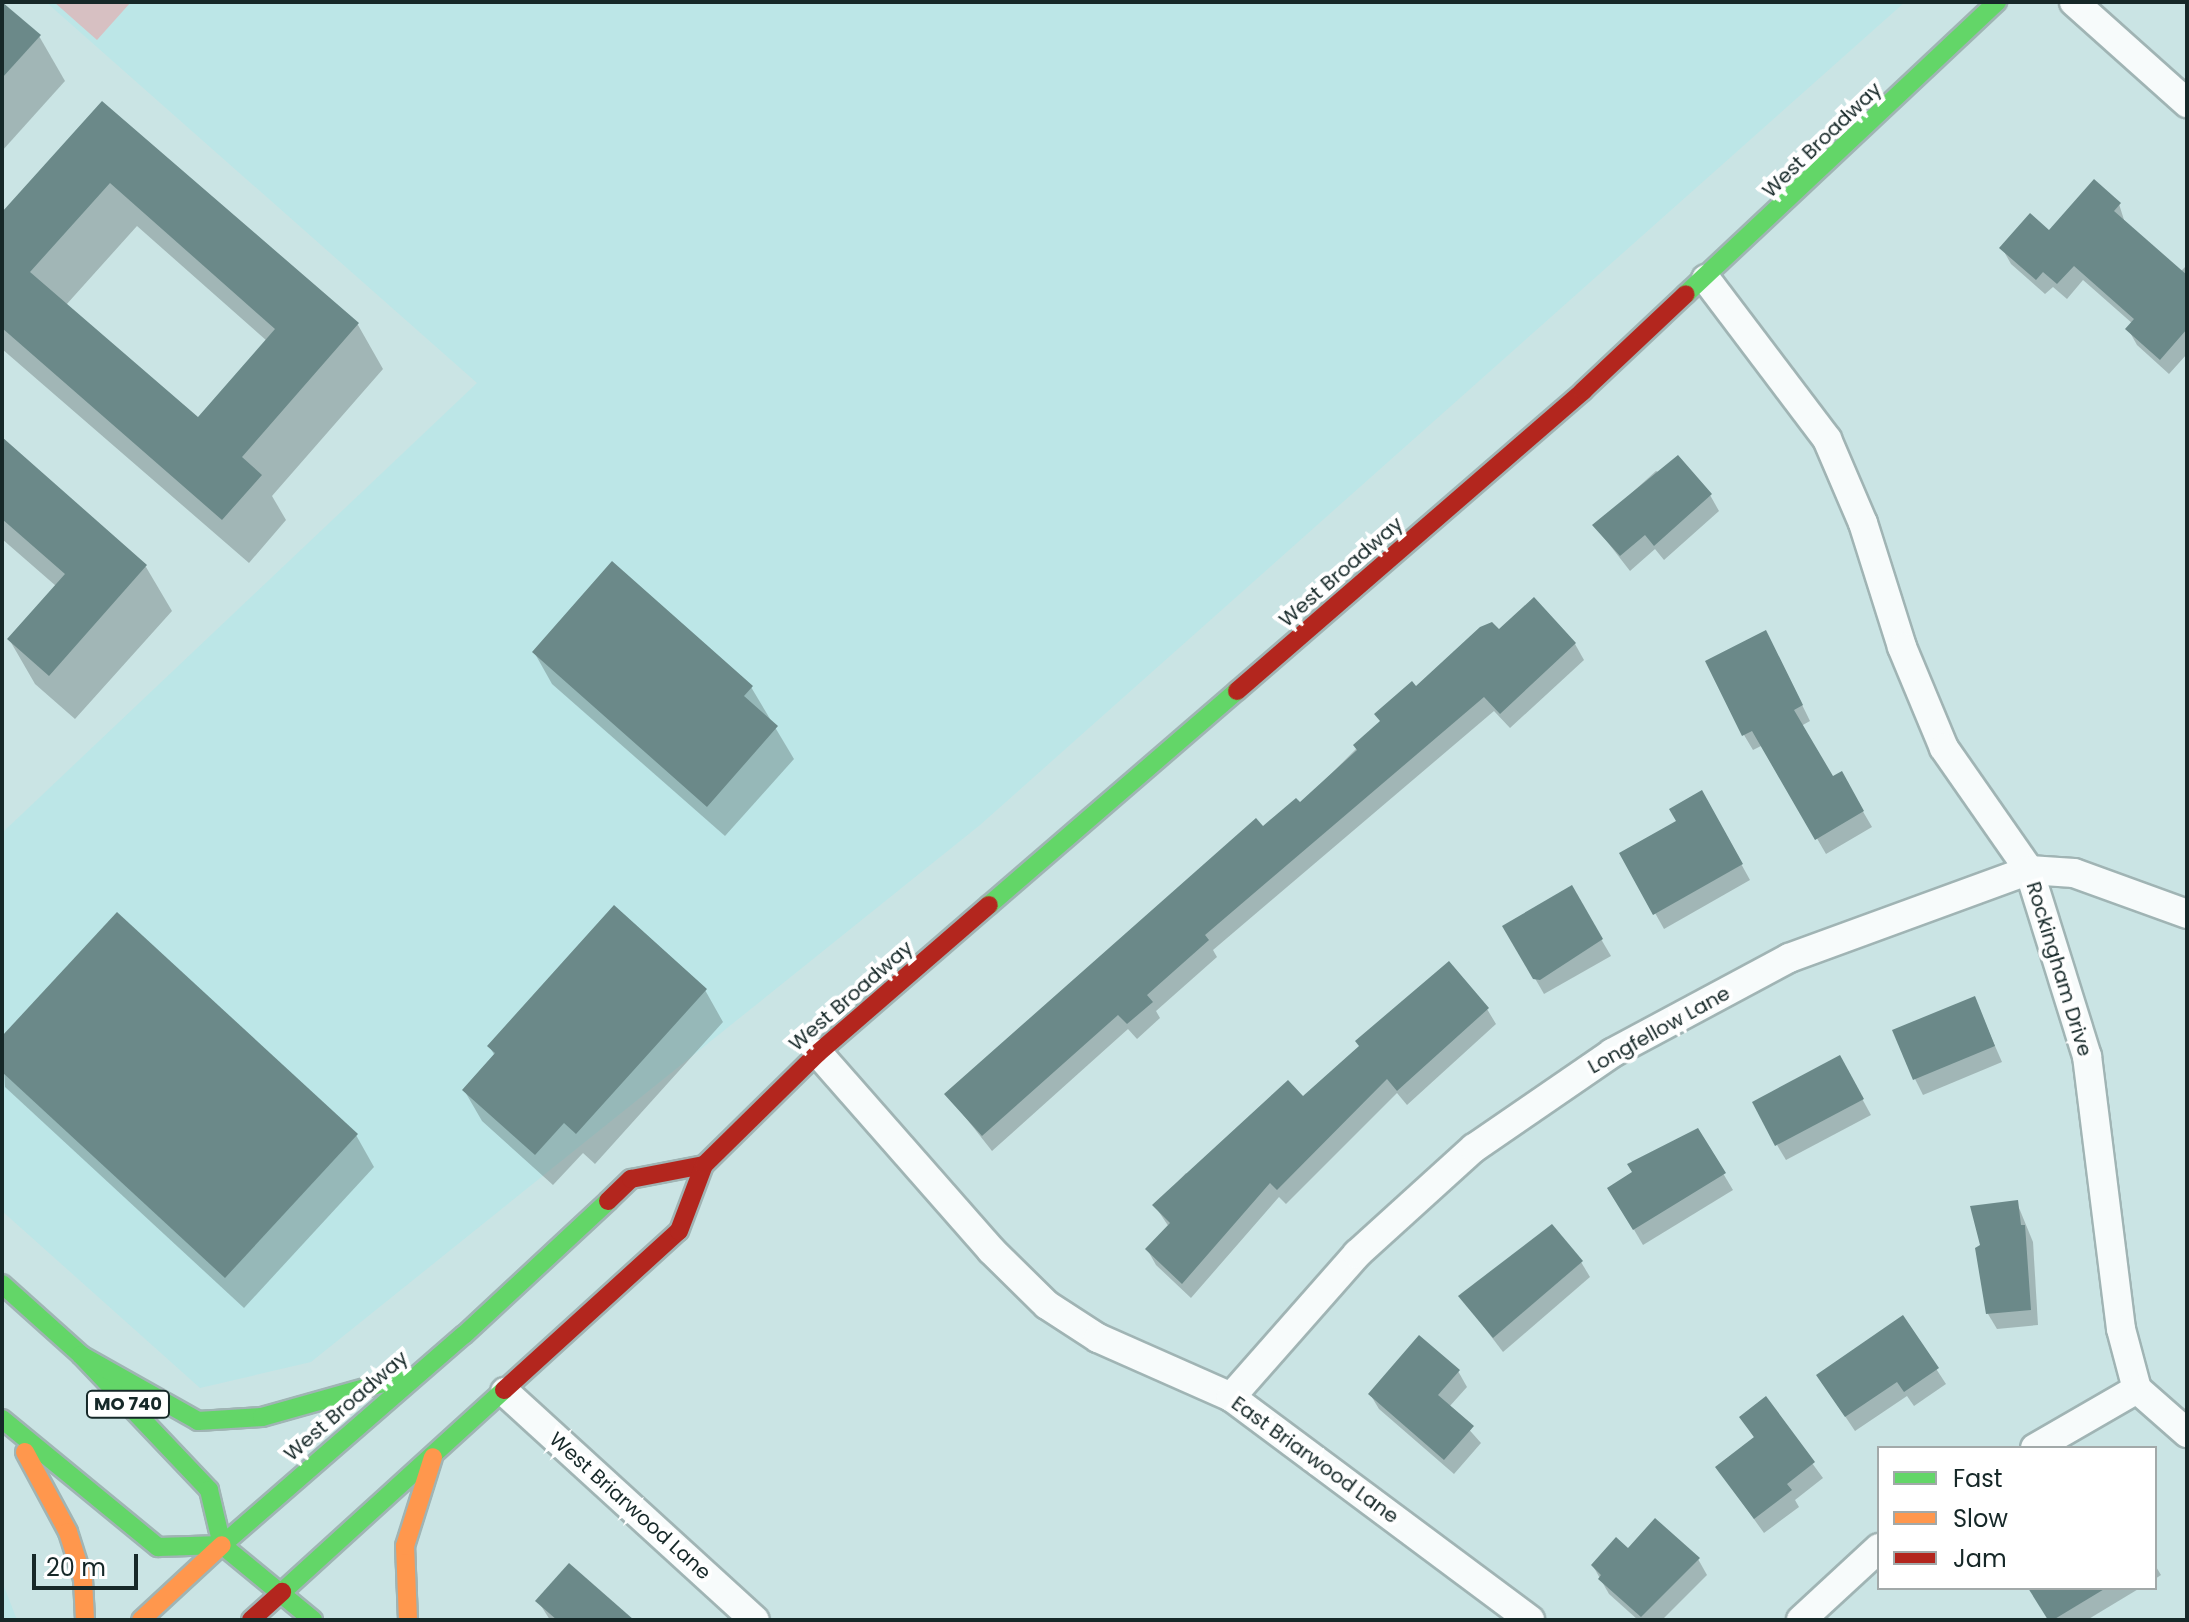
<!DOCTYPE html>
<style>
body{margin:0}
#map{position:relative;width:2189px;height:1622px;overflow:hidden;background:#cae4e4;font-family:Poppins,sans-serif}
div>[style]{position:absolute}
.built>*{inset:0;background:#bce6e7}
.green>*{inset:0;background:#d7c0c2}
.shadow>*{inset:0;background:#0003}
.building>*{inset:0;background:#6b8989}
.roads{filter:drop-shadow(2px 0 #a0b4b4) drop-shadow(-2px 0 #a0b4b4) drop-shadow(0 2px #a0b4b4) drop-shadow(0 -2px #a0b4b4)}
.street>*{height:28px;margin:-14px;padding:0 14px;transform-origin:14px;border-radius:14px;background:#f7fbfb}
.fast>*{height:18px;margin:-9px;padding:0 9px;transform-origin:9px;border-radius:9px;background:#63d668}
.slow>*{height:18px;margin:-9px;padding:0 9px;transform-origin:9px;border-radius:9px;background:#ff974d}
.jam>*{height:18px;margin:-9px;padding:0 9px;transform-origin:9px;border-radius:9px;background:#b3261e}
span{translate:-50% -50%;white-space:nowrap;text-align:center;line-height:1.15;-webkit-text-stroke:8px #fff;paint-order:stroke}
.shield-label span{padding:2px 6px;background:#fff;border:2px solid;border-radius:6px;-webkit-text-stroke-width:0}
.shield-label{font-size:18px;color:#162828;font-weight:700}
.street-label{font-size:20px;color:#162828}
.frame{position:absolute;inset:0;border:4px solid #162828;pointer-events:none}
.legend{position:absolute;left:1877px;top:1446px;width:280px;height:144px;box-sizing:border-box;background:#fff;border:2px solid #a2a9a9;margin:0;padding:10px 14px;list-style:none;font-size:24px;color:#162828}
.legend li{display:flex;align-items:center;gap:16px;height:40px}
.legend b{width:40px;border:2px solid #a2a9a9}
.scale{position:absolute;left:32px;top:1554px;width:106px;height:36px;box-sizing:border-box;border:4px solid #162828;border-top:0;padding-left:10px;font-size:24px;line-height:28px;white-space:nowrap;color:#162828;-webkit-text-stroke:6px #fff;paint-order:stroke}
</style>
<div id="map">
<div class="built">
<i style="clip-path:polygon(46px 2px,1905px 2px,980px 825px,311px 1362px,200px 1388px,2px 1211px,2px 833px,477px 383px)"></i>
<i style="clip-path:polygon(2px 1581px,17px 1620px,2px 1620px)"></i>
</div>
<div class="green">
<i style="clip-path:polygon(54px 2px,131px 2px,97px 40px)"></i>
</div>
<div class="shadow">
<i style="clip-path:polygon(2px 4px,39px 36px,65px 81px,2px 151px)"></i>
<i style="clip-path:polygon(evenodd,102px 103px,358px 325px,383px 369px,272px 496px,286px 520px,249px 563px,2px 349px,2px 218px,102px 103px,137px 226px,267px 341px,199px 420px,66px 305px,137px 226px)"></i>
<i style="clip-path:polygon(2119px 204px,2125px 223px,2180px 272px,2187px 265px,2187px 354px,2169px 374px,2137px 345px,2128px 329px,2133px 324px,2083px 280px,2067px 299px,2053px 287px,2045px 294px,2011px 264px,2002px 248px)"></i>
<i style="clip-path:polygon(2px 443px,146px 567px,172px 611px,75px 719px,35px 684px,9px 639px,56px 586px,2px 539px)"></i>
<i style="clip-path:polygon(1656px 471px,1710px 495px,1719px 511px,1664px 560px,1655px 549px,1630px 571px,1595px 526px)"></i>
<i style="clip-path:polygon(1499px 632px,1575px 644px,1584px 660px,1510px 728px,1494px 711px,1213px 950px,1217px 957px,1156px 1011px,1160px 1018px,1137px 1039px,1128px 1029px,992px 1151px,947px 1094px,1262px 829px,1300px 805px,1416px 689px)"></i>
<i style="clip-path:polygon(1774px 648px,1810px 721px,1801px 726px,1833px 779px,1841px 774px,1872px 827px,1826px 854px,1763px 745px,1753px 750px,1744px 735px)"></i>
<i style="clip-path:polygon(534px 652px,751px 687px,794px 759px,725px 836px,552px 684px)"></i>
<i style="clip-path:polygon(1702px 793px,1750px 880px,1664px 929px,1622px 854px,1678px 822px)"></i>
<i style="clip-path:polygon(1571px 888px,1611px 956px,1544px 994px,1505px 926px)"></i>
<i style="clip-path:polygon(705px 990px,723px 1022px,595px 1164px,583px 1153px,553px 1185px,482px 1121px,464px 1090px,495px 1056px,489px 1046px)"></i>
<i style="clip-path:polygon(1974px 998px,2002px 1062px,1923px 1095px,1915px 1079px)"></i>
<i style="clip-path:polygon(1487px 1009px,1496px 1024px,1407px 1105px,1397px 1093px,1286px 1204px,1279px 1197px,1191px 1298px,1156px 1265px,1147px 1249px,1169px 1227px,1155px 1206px,1186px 1173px,1190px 1176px,1303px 1099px)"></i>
<i style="clip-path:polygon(2px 1039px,356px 1135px,374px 1167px,244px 1308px,5px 1087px)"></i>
<i style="clip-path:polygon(1848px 1073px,1871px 1115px,1786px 1160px,1777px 1145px)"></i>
<i style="clip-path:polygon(1697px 1130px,1733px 1190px,1643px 1245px,1610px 1189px)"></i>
<i style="clip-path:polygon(2017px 1203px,2033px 1242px,2038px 1325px,1997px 1329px,1988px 1314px)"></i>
<i style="clip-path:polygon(1581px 1262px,1590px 1277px,1503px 1352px,1461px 1297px)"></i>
<i style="clip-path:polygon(1903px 1318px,1946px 1384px,1914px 1406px,1907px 1396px,1855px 1431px,1828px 1391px)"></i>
<i style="clip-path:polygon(1458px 1371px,1467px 1387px,1449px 1407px,1481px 1443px,1454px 1474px,1379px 1409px,1370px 1394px)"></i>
<i style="clip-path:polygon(1765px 1399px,1823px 1478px,1795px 1500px,1799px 1507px,1764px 1533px,1717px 1468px,1755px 1439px,1741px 1417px)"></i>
<i style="clip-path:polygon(1628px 1551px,1698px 1559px,1707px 1575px,1662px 1620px,1638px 1620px,1609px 1594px,1593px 1566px)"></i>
<i style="clip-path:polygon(2155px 1565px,2161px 1575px,2155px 1579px)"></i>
<i style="clip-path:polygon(2030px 1588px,2140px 1588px,2087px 1620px,2050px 1620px)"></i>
<i style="clip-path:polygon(538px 1601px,630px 1620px,550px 1620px)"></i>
</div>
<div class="building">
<i style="clip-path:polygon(2px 2px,41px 35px,2px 78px)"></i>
<i style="clip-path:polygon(evenodd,102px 101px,359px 323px,242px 457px,262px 475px,222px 520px,2px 328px,2px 212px,102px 101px,110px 183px,275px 329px,198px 417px,30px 272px,110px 183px)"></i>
<i style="clip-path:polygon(2094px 179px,2121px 203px,2114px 211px,2187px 275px,2187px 329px,2160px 360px,2125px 329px,2134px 319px,2074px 266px,2057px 284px,2043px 272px,2036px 280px,1999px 248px,2030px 213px,2049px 230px)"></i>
<i style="clip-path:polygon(2px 437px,147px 565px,49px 676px,7px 639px,65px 574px,2px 519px)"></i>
<i style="clip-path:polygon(1678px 455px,1712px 494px,1654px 546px,1645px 535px,1620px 556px,1592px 525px)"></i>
<i style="clip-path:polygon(612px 561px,753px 686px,744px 696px,778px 726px,707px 807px,532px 652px)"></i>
<i style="clip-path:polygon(1534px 597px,1576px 643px,1500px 714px,1484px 697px,1205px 935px,1209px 940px,1147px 995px,1153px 1002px,1127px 1024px,1118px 1015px,982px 1136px,944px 1094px,1256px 818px,1263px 826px,1296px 798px,1300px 802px,1357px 750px,1353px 745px,1380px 721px,1374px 714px,1412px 681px,1416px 686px,1480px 627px,1492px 622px,1499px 629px)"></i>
<i style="clip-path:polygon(1766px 630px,1803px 705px,1794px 710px,1833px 776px,1842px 771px,1864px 811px,1815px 840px,1752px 731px,1742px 736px,1705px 661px)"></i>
<i style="clip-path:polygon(1702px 790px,1743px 864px,1653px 915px,1619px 853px,1676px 821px,1669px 809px)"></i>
<i style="clip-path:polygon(1572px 885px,1603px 939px,1540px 980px,1533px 979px,1502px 926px)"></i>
<i style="clip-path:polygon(614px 905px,707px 989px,576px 1134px,564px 1123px,535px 1155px,462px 1090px,495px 1053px,487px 1046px)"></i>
<i style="clip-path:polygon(117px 912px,358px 1134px,225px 1278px,2px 1072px,2px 1036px)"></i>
<i style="clip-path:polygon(1449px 961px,1489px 1008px,1397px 1091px,1387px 1079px,1277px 1190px,1270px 1183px,1182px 1284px,1145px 1249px,1170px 1223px,1152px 1205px,1288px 1080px,1303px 1096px,1359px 1046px,1355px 1041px)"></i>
<i style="clip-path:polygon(1975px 996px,1995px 1046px,1913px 1080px,1892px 1030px)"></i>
<i style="clip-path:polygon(1840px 1055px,1864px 1099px,1775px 1146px,1752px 1102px)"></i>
<i style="clip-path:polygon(1698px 1128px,1726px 1173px,1633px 1230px,1607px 1188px,1632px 1172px,1627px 1164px)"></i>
<i style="clip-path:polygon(2018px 1200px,2021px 1225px,2025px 1225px,2031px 1310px,1986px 1314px,1975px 1248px,1980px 1245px,1970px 1206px)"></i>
<i style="clip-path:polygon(1552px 1224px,1583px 1261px,1493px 1338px,1458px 1296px)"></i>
<i style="clip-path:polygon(1903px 1315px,1939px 1368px,1904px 1392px,1897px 1382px,1845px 1417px,1816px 1375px)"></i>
<i style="clip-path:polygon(1419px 1335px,1460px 1370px,1438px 1395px,1474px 1426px,1444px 1460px,1368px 1394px)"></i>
<i style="clip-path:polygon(1766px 1396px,1815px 1462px,1787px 1484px,1792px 1490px,1754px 1519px,1715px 1467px,1754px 1437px,1739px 1417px)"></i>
<i style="clip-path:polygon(1655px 1518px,1700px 1558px,1641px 1617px,1598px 1579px,1601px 1575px,1591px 1565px,1616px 1537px,1628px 1548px)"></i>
<i style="clip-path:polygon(569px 1563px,634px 1620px,557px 1620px,535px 1601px)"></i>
<i style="clip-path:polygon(2028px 1588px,2106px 1588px,2053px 1620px,2048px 1620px)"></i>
</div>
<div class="roads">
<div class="street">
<i style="left:2074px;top:2px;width:152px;rotate:41.8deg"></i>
<i style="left:1706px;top:279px;width:201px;rotate:52.9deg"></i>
<i style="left:1827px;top:439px;width:91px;rotate:66.8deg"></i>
<i style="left:1863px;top:523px;width:130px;rotate:72.5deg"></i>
<i style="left:1902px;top:647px;width:109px;rotate:67.4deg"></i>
<i style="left:1944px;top:748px;width:149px;rotate:55.1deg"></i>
<i style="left:2029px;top:870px;width:195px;rotate:72.7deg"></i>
<i style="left:2087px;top:1056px;width:275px;rotate:82.9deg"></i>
<i style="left:2121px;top:1329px;width:62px;rotate:75.1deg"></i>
<i style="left:2137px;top:1389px;width:67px;rotate:41.3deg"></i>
<i style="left:818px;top:1053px;width:262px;rotate:48.7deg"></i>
<i style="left:991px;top:1250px;width:78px;rotate:44.5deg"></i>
<i style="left:1047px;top:1305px;width:61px;rotate:32.9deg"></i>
<i style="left:1098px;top:1338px;width:145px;rotate:23.9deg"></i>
<i style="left:1231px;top:1397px;width:373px;rotate:36.7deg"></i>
<i style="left:505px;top:1392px;width:338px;rotate:42.4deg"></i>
<i style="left:1231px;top:1397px;width:191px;rotate:-48.6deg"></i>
<i style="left:1357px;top:1254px;width:158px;rotate:-42.2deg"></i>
<i style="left:1474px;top:1148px;width:168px;rotate:-34.5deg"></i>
<i style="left:1612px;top:1053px;width:201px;rotate:-28.2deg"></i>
<i style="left:1789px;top:958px;width:256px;rotate:-20.1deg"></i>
<i style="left:2029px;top:870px;width:45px;rotate:3.8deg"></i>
<i style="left:2074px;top:873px;width:120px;rotate:19.9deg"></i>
<i style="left:2035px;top:1448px;width:118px;rotate:-30deg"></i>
<i style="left:1801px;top:1620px;width:106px;rotate:-42.7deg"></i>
</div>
<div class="fast">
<i style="left:1686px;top:294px;width:427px;rotate:-43.2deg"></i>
<i style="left:989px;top:905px;width:328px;rotate:-40.8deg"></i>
<i style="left:2px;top:1284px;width:106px;rotate:41.9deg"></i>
<i style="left:81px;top:1355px;width:186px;rotate:46.5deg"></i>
<i style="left:209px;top:1490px;width:57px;rotate:76.7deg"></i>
<i style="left:81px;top:1355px;width:134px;rotate:29.4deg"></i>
<i style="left:198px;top:1421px;width:64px;rotate:-3.6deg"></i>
<i style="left:262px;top:1417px;width:144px;rotate:-15.7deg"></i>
<i style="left:2px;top:1419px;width:202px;rotate:39.4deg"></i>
<i style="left:158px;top:1547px;width:64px;rotate:-1.8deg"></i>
<i style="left:222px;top:1545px;width:320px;rotate:-41deg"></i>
<i style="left:464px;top:1335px;width:197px;rotate:-42.9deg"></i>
<i style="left:222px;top:1545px;width:118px;rotate:39.5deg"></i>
<i style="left:282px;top:1592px;width:300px;rotate:-42.3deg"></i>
</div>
<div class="slow">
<i style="left:25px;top:1452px;width:91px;rotate:61.7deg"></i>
<i style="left:68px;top:1532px;width:49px;rotate:72.3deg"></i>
<i style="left:83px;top:1579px;width:41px;rotate:87.2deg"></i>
<i style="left:141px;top:1620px;width:110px;rotate:-42.8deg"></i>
<i style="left:408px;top:1620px;width:74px;rotate:-92.3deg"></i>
<i style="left:405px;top:1546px;width:93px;rotate:-72.5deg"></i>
</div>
<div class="jam">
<i style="left:1237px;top:691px;width:458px;rotate:-40.9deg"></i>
<i style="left:1583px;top:391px;width:141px;rotate:-43.3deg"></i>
<i style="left:608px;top:1201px;width:32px;rotate:-44deg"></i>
<i style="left:631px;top:1179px;width:74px;rotate:-10.9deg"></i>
<i style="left:504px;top:1390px;width:236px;rotate:-42.3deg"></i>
<i style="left:679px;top:1231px;width:71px;rotate:-69.3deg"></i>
<i style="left:704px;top:1165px;width:160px;rotate:-44.5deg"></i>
<i style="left:818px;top:1053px;width:226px;rotate:-40.9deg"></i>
<i style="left:251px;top:1620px;width:42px;rotate:-42.1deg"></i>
</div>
</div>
<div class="shield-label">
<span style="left:128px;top:1404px">MO 740</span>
</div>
<div class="street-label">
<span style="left:1822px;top:140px;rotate:-44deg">West Broadway</span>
<span style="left:1341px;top:572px;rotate:-41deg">West Broadway</span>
<span style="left:2059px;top:969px;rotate:73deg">Rockingham Drive</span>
<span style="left:851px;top:996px;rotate:-41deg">West Broadway</span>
<span style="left:1659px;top:1030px;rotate:-29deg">Longfellow Lane</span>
<span style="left:346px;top:1406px;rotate:-41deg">West Broadway</span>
<span style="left:1315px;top:1460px;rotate:36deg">East Briarwood Lane</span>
<span style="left:630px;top:1506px;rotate:42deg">West Briarwood Lane</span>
</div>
<div class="frame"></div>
<ul class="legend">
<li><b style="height:10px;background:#63d668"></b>Fast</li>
<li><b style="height:10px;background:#ff974d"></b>Slow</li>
<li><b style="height:10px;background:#b3261e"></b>Jam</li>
</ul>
<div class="scale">20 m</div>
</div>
